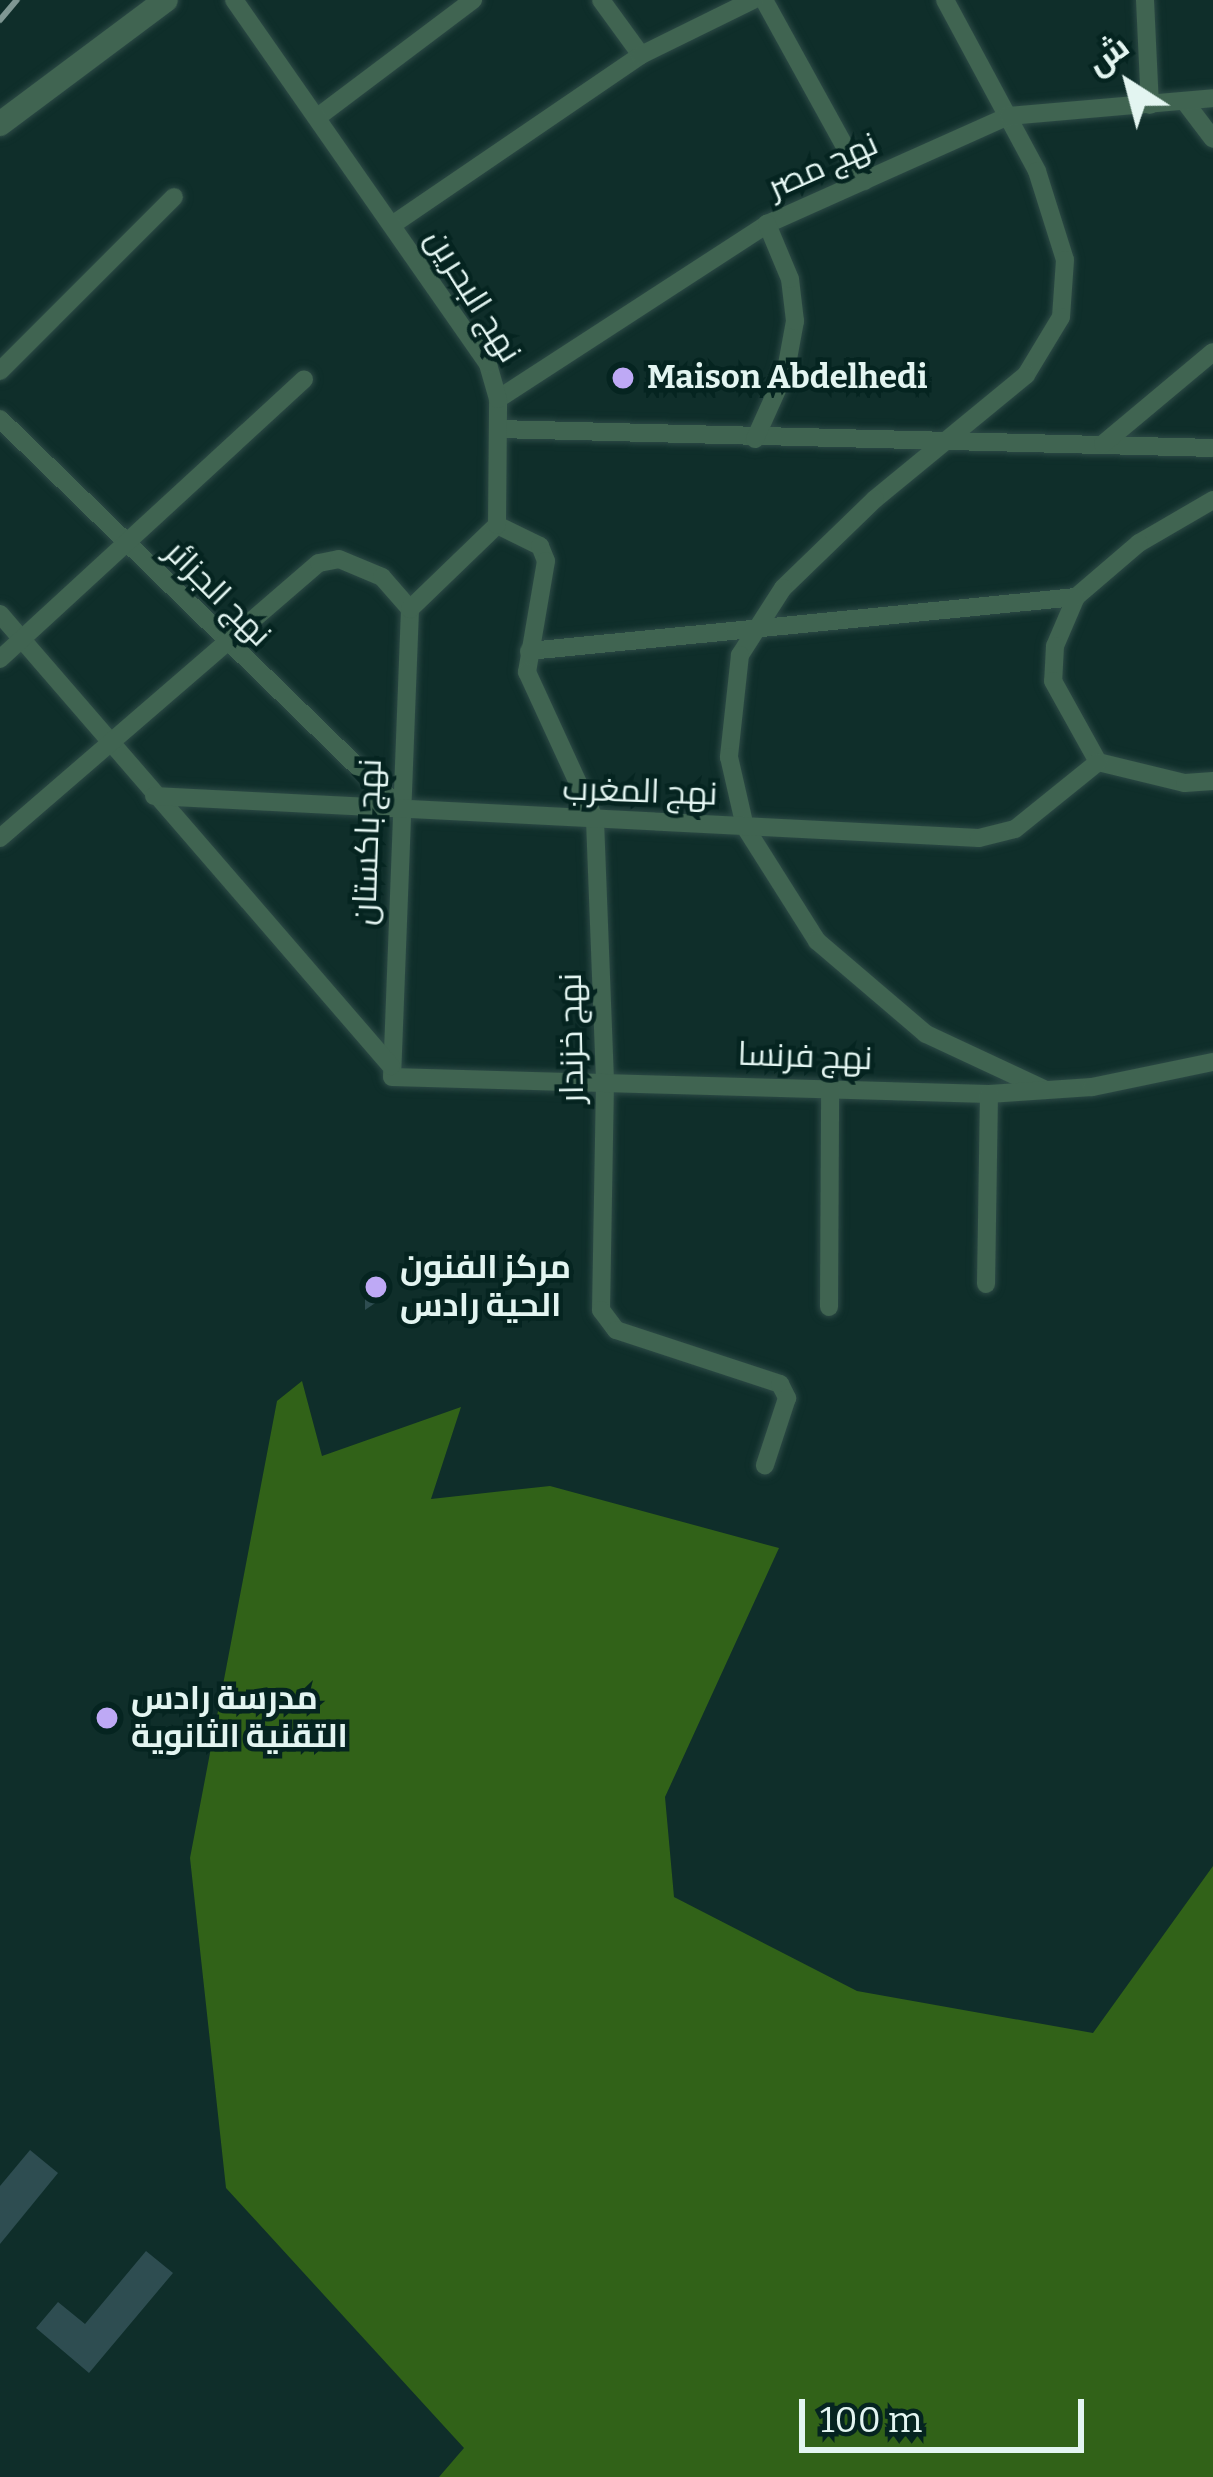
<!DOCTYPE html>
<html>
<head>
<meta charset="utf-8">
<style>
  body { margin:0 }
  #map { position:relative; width:1213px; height:2477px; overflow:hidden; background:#0f2e2a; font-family:Bitter,Cairo,serif }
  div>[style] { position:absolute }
  .forest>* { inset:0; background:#316218 }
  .building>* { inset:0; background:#2e4d51 }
  .roads { filter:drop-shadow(0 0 3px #2d4a46) drop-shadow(0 0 3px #2d4a46) }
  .minor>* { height:18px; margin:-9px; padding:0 9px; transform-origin:9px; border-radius:9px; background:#406451 }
  .tertiary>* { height:24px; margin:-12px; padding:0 12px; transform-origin:12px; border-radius:12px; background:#406451 }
  .rail>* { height:6px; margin:-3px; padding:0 3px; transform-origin:3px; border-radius:3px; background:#7f9793 }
  .dots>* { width:33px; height:33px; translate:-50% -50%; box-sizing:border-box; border:6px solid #052420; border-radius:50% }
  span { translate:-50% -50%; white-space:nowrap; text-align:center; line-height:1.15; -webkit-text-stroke:9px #052420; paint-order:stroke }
  .street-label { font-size:33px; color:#e3f5f1 }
  .poi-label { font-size:33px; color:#e3f5f1; font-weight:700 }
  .left { translate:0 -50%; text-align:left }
  .north { position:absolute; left:1069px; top:24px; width:120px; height:120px; -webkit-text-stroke:9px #052420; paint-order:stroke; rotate:324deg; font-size:33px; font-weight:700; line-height:48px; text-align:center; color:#e3f5f1 }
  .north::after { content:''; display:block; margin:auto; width:42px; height:54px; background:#e3f5f1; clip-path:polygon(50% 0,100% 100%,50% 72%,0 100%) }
  .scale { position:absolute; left:799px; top:2399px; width:285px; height:54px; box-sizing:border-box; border:6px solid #e3f5f1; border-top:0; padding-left:15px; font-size:36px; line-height:42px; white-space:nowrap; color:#e3f5f1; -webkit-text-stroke:9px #052420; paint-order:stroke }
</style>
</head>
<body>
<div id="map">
  <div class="forest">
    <div style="clip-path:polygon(302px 1381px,322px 1456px,461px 1407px,431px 1499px,550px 1486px,779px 1548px,665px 1797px,674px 1897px,857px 1991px,1093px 2033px,1213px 1866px,1213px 2477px,439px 2477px,464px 2448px,226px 2188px,190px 1858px,277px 1401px)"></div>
  </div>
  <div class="building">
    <div style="clip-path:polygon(365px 1278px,388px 1278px,387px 1295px,365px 1310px)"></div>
    <div style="clip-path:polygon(30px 2150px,58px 2173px,0 2244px,0 2186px)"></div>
    <div style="clip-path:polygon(146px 2251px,173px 2273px,89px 2373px,36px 2328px,58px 2302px,85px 2324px)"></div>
  </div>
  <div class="roads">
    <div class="minor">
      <div style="left:601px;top:0;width:68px;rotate:54deg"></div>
      <div style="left:764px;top:0;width:207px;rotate:61.1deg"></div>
      <div style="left:945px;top:0;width:194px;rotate:61.7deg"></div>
      <div style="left:1037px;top:171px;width:93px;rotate:72.5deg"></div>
      <div style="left:1065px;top:260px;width:57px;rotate:94deg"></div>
      <div style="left:1061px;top:317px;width:68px;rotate:121.1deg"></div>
      <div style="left:1026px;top:375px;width:195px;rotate:140.6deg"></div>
      <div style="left:875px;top:499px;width:128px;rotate:135.9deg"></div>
      <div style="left:783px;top:588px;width:80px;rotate:122.7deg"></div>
      <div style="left:740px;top:655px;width:103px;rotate:96.2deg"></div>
      <div style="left:729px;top:757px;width:72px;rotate:77.1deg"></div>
      <div style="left:745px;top:827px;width:135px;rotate:57.7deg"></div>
      <div style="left:817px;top:941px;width:143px;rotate:40.5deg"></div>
      <div style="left:926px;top:1034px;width:132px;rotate:25deg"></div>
      <div style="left:1145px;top:0;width:105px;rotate:87.3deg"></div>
      <div style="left:1185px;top:102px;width:46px;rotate:52.9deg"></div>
      <div style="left:319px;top:116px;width:193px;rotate:-37deg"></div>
      <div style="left:392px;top:225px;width:301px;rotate:-34.3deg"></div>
      <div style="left:641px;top:55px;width:125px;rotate:-26.2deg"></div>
      <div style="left:0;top:371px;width:246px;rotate:-45deg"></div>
      <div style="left:498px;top:399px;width:321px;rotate:-33deg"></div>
      <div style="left:767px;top:224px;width:265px;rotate:-24.1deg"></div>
      <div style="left:1009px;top:116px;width:205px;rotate:-5deg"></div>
      <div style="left:0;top:419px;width:555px;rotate:44.2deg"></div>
      <div style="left:498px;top:429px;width:715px;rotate:1.52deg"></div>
      <div style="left:755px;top:439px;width:76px;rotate:-65.8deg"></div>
      <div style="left:786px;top:370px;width:50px;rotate:-79.6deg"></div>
      <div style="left:795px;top:321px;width:42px;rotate:-96.8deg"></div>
      <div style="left:790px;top:279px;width:60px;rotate:-112.7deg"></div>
      <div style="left:1103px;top:444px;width:143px;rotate:-39.9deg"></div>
      <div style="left:1213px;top:500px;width:86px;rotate:149.8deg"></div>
      <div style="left:1139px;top:543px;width:83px;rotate:139.4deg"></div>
      <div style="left:1076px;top:597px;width:53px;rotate:113.2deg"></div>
      <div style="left:1055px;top:646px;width:35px;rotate:93deg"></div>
      <div style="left:1053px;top:681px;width:93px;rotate:60.9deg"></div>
      <div style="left:1098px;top:762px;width:89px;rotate:13.6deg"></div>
      <div style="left:1185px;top:783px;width:28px;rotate:-4deg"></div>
      <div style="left:497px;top:525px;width:48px;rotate:26deg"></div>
      <div style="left:540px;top:546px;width:16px;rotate:68deg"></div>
      <div style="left:546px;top:561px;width:113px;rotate:99.7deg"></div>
      <div style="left:527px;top:672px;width:163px;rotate:65.3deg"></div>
      <div style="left:595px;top:820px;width:262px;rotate:87.8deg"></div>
      <div style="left:605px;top:1082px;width:228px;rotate:91deg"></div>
      <div style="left:601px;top:1310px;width:25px;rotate:53deg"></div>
      <div style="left:616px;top:1330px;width:173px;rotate:18.2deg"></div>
      <div style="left:780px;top:1384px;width:16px;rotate:63deg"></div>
      <div style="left:787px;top:1398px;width:71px;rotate:108.2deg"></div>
      <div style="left:410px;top:609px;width:468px;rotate:92.2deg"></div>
      <div style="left:392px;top:1077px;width:597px;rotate:1.63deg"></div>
      <div style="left:989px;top:1094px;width:103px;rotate:-3.9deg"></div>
      <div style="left:1092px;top:1087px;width:124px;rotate:-11.7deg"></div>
      <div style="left:0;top:614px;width:598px;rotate:49.14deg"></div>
      <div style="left:529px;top:651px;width:550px;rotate:-5.64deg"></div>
      <div style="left:0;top:659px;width:413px;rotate:-42.6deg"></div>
      <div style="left:154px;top:796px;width:826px;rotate:2.91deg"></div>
      <div style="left:979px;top:838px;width:37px;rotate:-14deg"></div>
      <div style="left:1015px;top:829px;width:107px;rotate:-38.9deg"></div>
      <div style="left:0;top:838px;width:421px;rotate:-40.8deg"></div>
      <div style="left:319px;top:563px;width:20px;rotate:-11deg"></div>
      <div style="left:339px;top:559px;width:47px;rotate:22.7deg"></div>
      <div style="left:382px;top:577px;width:43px;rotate:48.8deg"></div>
      <div style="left:410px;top:609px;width:121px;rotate:-44deg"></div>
      <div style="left:497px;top:525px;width:126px;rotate:-89.5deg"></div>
      <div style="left:498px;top:399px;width:36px;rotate:-106deg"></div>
      <div style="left:488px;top:364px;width:444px;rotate:-124.9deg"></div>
      <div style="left:986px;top:1284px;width:190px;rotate:-89.1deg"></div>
      <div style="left:829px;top:1307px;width:220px;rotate:-89.7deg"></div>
    </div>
    <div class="tertiary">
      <div style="left:0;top:124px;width:207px;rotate:-36.8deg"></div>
    </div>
  </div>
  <div class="rail">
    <div style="left:0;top:20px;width:26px;rotate:-50deg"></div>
  </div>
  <div class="dots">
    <div style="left:623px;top:378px;background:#bea9f5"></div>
    <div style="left:376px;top:1287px;background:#bea9f5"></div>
    <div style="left:107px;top:1718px;background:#bea9f5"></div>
  </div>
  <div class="street-label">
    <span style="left:823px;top:166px;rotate:-24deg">نهج مصر</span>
    <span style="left:473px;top:296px;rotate:58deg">نهج البحرين</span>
    <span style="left:218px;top:594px;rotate:45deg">نهج الجزائر</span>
    <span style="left:640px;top:792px;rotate:2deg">نهج المغرب</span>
    <span style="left:368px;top:842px;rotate:-88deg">نهج باكستان</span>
    <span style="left:572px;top:1038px;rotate:-91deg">نهج خزندار</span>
    <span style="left:805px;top:1057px;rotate:2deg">نهج فرنسا</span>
  </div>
  <div class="poi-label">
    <span class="left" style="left:647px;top:378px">Maison Abdelhedi</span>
    <span class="left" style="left:400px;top:1287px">مركز الفنون<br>الحية رادس</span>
    <span class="left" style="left:131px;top:1718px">مدرسة رادس<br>التقنية الثانوية</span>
  </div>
  <div class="north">ش</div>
  <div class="scale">100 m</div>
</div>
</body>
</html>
